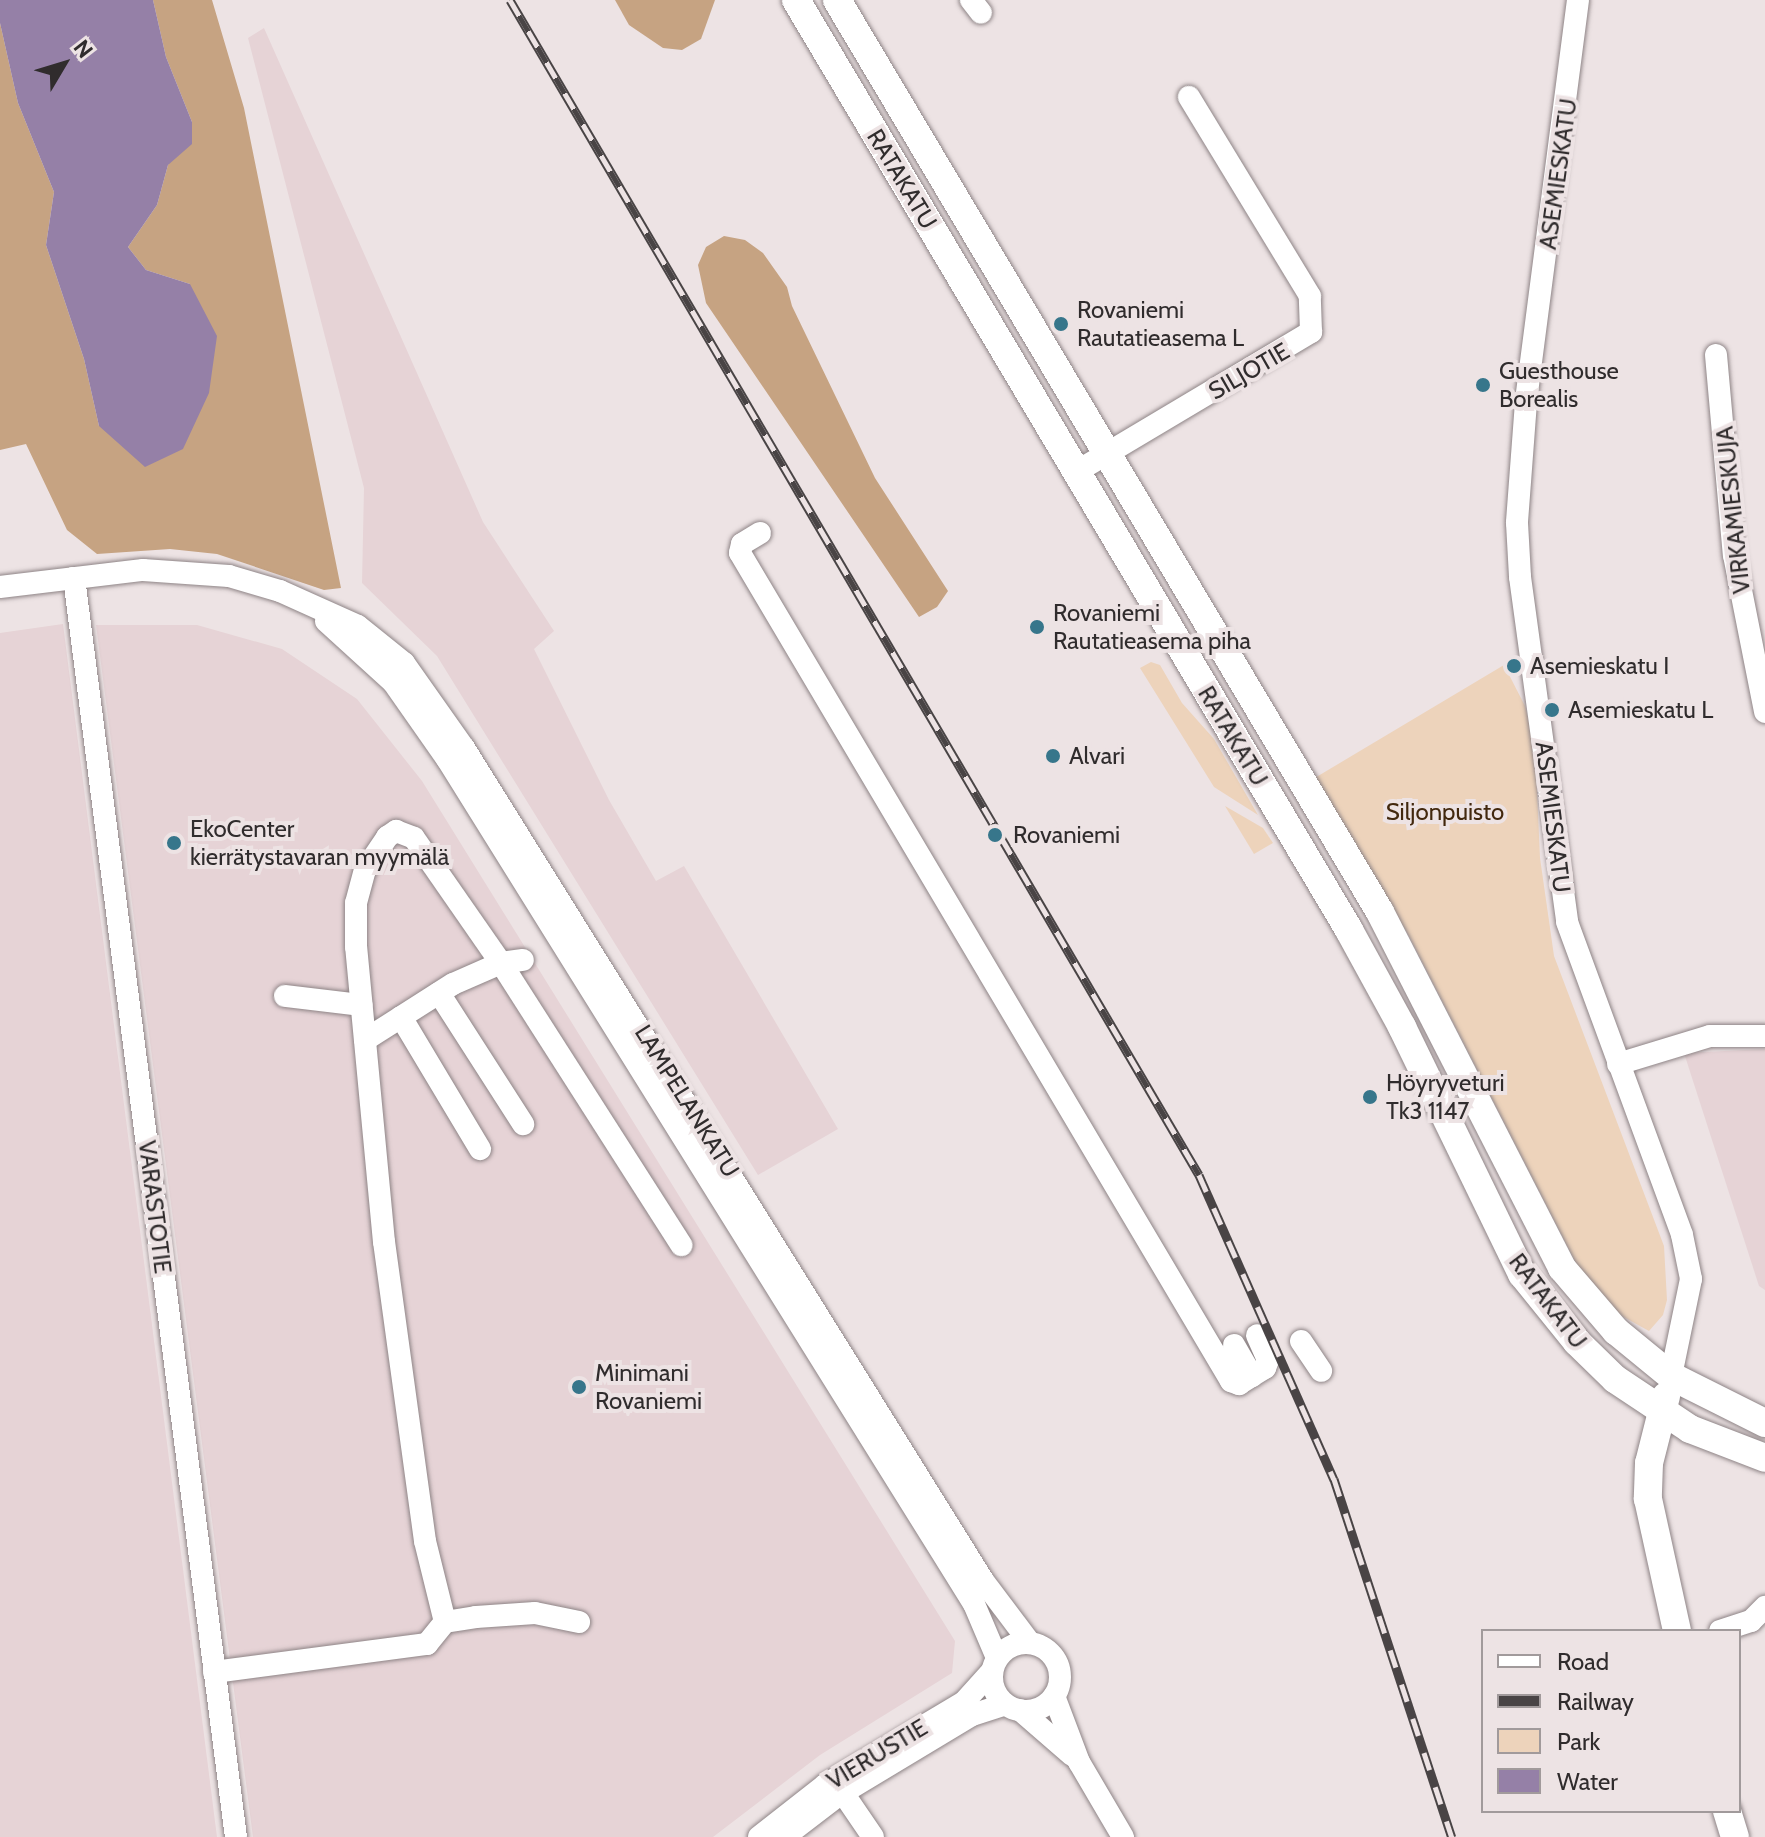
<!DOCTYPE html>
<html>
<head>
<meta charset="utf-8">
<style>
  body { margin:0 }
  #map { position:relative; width:1765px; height:1837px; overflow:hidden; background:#ede3e4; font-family:Cabin,sans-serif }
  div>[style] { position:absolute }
  .built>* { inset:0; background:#e6d3d6 }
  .green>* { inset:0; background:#edd3bb }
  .forest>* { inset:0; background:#c6a382 }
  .water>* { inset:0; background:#9580a7 }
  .roads { filter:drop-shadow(0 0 2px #8e8486) drop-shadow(0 0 2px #8e8486) }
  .minor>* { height:22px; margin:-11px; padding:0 11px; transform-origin:11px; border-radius:11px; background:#fff }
  .minor>.ring { margin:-11px; padding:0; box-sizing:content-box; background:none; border:22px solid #fff; border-radius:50% }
  .major>* { height:28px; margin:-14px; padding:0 14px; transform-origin:14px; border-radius:14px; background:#fff }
  .rail>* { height:9px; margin-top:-4.5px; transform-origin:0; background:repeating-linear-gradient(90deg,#ede3e4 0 18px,#494445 0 36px); box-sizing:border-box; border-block:2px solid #494445 }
  .dots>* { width:22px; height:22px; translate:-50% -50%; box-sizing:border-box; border:4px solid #ede3e4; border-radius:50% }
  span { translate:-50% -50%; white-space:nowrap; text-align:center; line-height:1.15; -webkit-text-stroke:8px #ede3e4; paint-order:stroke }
  .street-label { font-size:24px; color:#302c2d }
  .poi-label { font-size:24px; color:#302c2d }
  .left { translate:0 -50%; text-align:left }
  .park-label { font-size:24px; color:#42280e }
  .legend { position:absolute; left:1481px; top:1629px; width:260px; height:184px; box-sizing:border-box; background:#ede3e4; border:2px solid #a19a9b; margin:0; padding:10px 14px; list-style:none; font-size:24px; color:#302c2d }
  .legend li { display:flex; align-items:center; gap:16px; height:40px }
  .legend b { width:40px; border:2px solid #a19a9b }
  .north { position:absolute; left:24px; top:24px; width:80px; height:80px; -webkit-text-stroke:6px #ede3e4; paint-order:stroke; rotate:52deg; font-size:22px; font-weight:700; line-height:32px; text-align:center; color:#302c2d }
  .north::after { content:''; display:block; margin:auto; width:28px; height:36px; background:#302c2d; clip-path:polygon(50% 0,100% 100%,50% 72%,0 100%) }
</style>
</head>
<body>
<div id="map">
  <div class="built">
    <div style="clip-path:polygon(264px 28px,483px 522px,554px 631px,534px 649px,609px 800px,656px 881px,684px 866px,838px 1129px,758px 1175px,437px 656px,362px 583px,364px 488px,248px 38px)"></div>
    <div style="clip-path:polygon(63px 624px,217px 1837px,0 1837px,0 633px)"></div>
    <div style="clip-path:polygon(96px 625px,197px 625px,282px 649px,357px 699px,422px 781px,955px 1641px,952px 1673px,820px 1755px,713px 1837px,253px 1837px)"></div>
    <div style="clip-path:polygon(1765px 1049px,1765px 1290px,1759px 1286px,1684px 1053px)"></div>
  </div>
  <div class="green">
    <div style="clip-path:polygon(1151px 662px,1160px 665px,1182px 703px,1214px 739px,1258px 815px,1214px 787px,1140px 668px)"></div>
    <div style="clip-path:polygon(1504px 665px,1525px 706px,1535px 747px,1540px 858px,1554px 956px,1664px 1246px,1667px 1300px,1663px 1315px,1649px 1331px,1620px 1315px,1580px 1271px,1408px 934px,1313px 779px)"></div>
    <div style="clip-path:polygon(1225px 806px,1263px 828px,1273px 843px,1254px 854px)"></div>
  </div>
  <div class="forest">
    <div style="clip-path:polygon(153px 0,212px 0,244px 108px,341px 588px,324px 590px,217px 554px,170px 549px,97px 554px,67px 530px,26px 444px,0 450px,0 23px,18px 103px,54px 192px,46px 245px,84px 359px,99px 426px,190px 284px,146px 270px,128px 247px,157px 205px,168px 165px,192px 122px,166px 57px)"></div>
    <div style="clip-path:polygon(615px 0,715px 0,701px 39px,682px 50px,663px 48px,629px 25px)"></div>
    <div style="clip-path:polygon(724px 236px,745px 240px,763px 253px,787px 287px,792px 306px,875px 478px,948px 591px,937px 607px,919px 617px,706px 303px,698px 265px,706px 247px)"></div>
  </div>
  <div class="water">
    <div style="clip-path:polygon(0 0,153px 0,166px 57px,192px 122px,192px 144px,168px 165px,157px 205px,128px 247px,146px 270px,190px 284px,217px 336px,209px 393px,183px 449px,145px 467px,99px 426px,84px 359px,46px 245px,54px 192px,18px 103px,0 23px)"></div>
  </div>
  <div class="roads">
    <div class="minor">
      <div style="left:971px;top:0;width:16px;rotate:52deg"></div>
      <div style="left:1578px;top:0;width:405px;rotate:97.4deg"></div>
      <div style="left:1526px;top:402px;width:121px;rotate:94.3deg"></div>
      <div style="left:1517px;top:523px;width:54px;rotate:86.8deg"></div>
      <div style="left:1520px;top:577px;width:348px;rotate:82.2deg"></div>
      <div style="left:1567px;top:922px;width:333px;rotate:69.8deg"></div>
      <div style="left:1682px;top:1235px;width:45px;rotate:78.4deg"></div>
      <div style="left:1691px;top:1279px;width:99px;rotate:101.7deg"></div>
      <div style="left:1716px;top:355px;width:201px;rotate:84.9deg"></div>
      <div style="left:1734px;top:555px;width:160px;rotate:78.8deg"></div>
      <div style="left:1076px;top:472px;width:274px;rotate:-30.8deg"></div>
      <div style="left:1311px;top:332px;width:36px;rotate:-92deg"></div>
      <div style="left:1310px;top:296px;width:233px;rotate:-121.3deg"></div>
      <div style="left:760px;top:533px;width:21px;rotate:149deg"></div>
      <div style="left:742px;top:544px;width:9px;rotate:103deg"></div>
      <div style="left:740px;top:553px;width:963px;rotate:59.33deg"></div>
      <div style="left:1231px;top:1381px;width:9px;rotate:21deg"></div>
      <div style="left:1239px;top:1384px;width:31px;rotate:-32deg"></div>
      <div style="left:1265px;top:1368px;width:9px;rotate:-69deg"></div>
      <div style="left:1268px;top:1360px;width:27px;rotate:-114deg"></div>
      <div style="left:74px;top:578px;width:1269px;rotate:82.67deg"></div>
      <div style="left:0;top:587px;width:144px;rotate:-6.8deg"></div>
      <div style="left:143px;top:570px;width:86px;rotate:4deg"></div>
      <div style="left:229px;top:576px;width:53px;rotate:16.4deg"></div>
      <div style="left:280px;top:591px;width:85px;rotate:24.2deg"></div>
      <div style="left:358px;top:626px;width:59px;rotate:38.8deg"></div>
      <div style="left:404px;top:663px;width:104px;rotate:54.8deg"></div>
      <div style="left:464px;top:748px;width:983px;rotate:58.06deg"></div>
      <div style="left:984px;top:1582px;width:76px;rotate:53deg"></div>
      <div style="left:326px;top:621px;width:91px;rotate:42.3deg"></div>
      <div style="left:393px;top:682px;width:94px;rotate:55deg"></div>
      <div style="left:447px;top:759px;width:996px;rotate:58.05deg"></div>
      <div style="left:974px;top:1604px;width:59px;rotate:66.9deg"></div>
      <div style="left:439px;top:993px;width:156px;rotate:57.3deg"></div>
      <div style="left:285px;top:996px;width:77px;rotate:6.8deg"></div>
      <div style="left:401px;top:1017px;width:154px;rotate:59.1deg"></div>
      <div style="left:365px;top:1040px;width:104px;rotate:-32.5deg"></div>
      <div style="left:453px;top:984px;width:52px;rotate:-23.6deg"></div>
      <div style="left:501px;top:963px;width:22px;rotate:-8deg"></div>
      <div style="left:1618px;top:1064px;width:96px;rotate:-16.9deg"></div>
      <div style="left:1710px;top:1036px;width:55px"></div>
      <div style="left:1301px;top:1341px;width:36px;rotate:56deg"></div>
      <div style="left:1234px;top:1345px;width:36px;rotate:60deg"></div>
      <div style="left:445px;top:1622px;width:83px;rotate:-103.9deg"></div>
      <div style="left:425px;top:1541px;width:302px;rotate:-97.8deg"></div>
      <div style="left:384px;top:1242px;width:296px;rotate:-95.4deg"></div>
      <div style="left:356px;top:947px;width:44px;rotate:-90deg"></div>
      <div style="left:356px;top:903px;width:34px;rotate:-75deg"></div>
      <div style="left:365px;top:870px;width:40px;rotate:-56deg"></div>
      <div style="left:387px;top:837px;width:11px;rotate:-34deg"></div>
      <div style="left:396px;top:831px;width:19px;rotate:21deg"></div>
      <div style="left:414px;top:838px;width:152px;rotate:55.2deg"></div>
      <div style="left:501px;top:963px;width:335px;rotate:57.4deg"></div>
      <div style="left:1720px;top:1631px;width:33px;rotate:-18deg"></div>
      <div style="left:1751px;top:1621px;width:20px;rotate:-45deg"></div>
      <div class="ring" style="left:992px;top:1643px;width:46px;height:46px"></div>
      <div style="left:214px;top:1672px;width:215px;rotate:-7.5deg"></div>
      <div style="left:427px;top:1644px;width:28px;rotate:-51deg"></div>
      <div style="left:445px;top:1622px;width:31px;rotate:-9deg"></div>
      <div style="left:476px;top:1617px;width:59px;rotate:-3.9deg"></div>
      <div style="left:535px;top:1613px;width:45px;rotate:11.6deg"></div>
      <div style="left:1054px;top:1696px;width:71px;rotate:69.3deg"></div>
      <div style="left:1079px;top:1762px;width:87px;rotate:59.6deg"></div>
      <div style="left:1020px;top:1710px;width:69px;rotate:40.9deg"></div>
      <div style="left:843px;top:1793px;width:53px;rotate:55.7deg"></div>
      <div style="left:759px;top:1837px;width:84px;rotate:-38.2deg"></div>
      <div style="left:825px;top:1785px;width:162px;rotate:-30.8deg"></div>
      <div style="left:964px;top:1702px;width:42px;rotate:-47.9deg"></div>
      <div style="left:784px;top:1837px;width:69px;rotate:-37.4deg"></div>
      <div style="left:839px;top:1795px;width:155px;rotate:-31deg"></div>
      <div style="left:972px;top:1715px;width:35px;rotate:-18deg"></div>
    </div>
    <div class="major">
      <div style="left:796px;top:0;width:1082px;rotate:59.26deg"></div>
      <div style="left:1349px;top:930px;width:111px;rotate:61.3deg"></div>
      <div style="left:1402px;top:1027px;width:275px;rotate:64.1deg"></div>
      <div style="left:1522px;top:1274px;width:87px;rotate:51deg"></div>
      <div style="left:1577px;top:1342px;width:53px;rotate:44.2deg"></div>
      <div style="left:1615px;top:1379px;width:90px;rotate:33.7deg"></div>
      <div style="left:1690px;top:1429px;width:80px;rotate:21.1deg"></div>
      <div style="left:837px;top:0;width:1061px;rotate:59.23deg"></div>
      <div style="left:1380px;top:912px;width:400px;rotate:62.9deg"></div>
      <div style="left:1562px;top:1268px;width:83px;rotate:49.4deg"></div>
      <div style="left:1616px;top:1331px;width:71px;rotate:39.3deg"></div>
      <div style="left:1671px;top:1376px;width:105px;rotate:26.6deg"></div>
      <div style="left:1666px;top:1396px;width:69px;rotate:104.2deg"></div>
      <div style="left:1649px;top:1463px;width:36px;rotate:92deg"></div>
      <div style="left:1648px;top:1499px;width:135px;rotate:77.6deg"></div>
      <div style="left:1727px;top:1811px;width:27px;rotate:73deg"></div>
    </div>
  </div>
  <div class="rail">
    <div style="left:510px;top:0;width:1362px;rotate:59.61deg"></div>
    <div style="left:1199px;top:1175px;width:333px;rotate:66.1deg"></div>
    <div style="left:1334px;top:1479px;width:377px;rotate:71.8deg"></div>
  </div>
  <div class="dots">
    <div style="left:1061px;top:324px;background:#37768b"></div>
    <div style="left:1483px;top:385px;background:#37768b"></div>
    <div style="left:1037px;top:627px;background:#37768b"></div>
    <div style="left:1514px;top:666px;background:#37768b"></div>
    <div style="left:1552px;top:710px;background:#37768b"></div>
    <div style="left:1053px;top:756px;background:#37768b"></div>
    <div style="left:995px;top:835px;background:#37768b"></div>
    <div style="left:174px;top:843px;background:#37768b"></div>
    <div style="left:1370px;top:1097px;background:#37768b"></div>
    <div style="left:579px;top:1387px;background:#37768b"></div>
  </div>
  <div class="street-label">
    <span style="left:1558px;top:174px;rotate:-82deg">ASEMIESKATU</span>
    <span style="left:902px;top:179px;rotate:59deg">RATAKATU</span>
    <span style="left:1249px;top:371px;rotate:-30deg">SILJOTIE</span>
    <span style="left:1733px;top:510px;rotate:-96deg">VIRKAMIESKUJA</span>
    <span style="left:1233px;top:736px;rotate:59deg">RATAKATU</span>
    <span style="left:1553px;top:817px;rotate:83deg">ASEMIESKATU</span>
    <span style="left:687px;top:1101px;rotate:58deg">LAMPELANKATU</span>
    <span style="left:155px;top:1207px;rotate:83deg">VARASTOTIE</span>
    <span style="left:1548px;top:1301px;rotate:53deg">RATAKATU</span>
    <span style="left:877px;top:1754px;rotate:-31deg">VIERUSTIE</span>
  </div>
  <div class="poi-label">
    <span class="left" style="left:1077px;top:324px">Rovaniemi<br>Rautatieasema L</span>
    <span class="left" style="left:1499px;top:385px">Guesthouse<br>Borealis</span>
    <span class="left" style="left:1053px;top:627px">Rovaniemi<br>Rautatieasema piha</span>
    <span class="left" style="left:1530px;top:666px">Asemieskatu I</span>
    <span class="left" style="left:1568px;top:710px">Asemieskatu L</span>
    <span class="left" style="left:1069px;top:756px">Alvari</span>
    <span class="left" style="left:190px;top:843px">EkoCenter<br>kierrätystavaran myymälä</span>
    <span class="left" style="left:1013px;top:835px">Rovaniemi</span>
    <span class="left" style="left:1386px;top:1097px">Höyryveturi<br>Tk3 1147</span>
    <span class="left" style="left:595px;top:1387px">Minimani<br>Rovaniemi</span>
  </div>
  <div class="park-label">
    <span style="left:1445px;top:812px">Siljonpuisto</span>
  </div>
  <ul class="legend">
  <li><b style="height:10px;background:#fff"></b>Road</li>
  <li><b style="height:10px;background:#494445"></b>Railway</li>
  <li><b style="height:22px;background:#edd3bb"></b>Park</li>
  <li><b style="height:22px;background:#9580a7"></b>Water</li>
  </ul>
  <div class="north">N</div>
</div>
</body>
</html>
